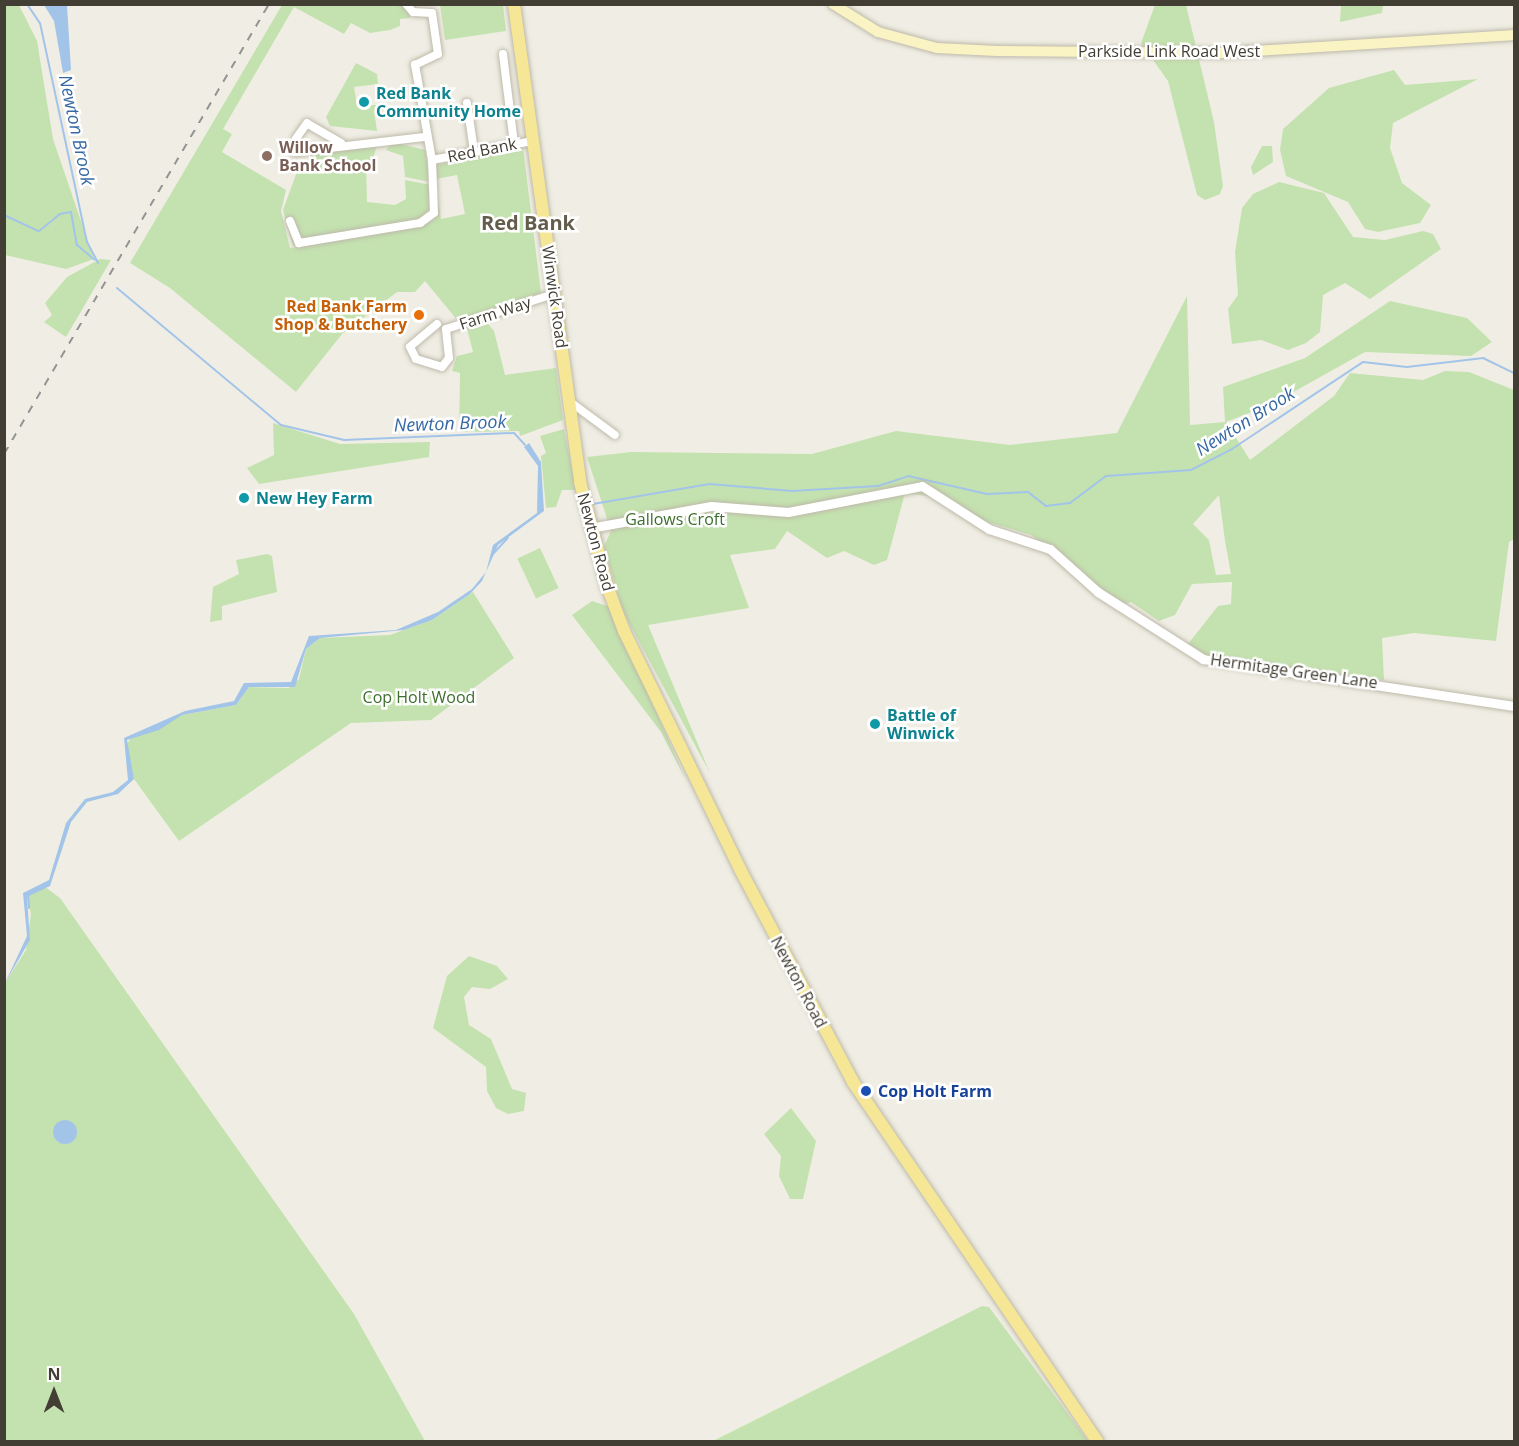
<!DOCTYPE html>
<html>
<head>
<meta charset="utf-8">
<style>
  body { margin:0 }
  #map { position:relative; width:1519px; height:1446px; overflow:hidden; background:#f0eee4; font-family:"Open Sans",sans-serif }
  div>[style] { position:absolute }
  .green>* { inset:0; background:#c4e2af; transform-origin:0 0 }
  .water>* { inset:0; background:#a3c4e9 }
  .round { border-radius:50% }
  .stream>* { height:2px; margin:-1px; padding:0 1px; transform-origin:1px; border-radius:1px; background:#a3c4e9 }
  .roads { filter:drop-shadow(0 0 2px #beb9aa) drop-shadow(0 0 2px #beb9aa) }
  .minor>* { height:8px; margin:-4px; padding:0 4px; transform-origin:4px; border-radius:4px; background:#fff }
  .tertiary>* { height:9px; margin:-4.5px; padding:0 4.5px; transform-origin:4.5px; border-radius:4.5px; background:#fff }
  .secondary>* { height:10px; margin:-5px; padding:0 5px; transform-origin:5px; border-radius:5px; background:#faf4c4 }
  .primary>* { height:12px; margin:-6px; padding:0 6px; transform-origin:6px; border-radius:6px; background:#f6e797 }
  .rail>* { height:2px; margin-top:-1px; transform-origin:0; background:repeating-linear-gradient(90deg,#939393 0 8px,transparent 0 16px) }
  .dots>* { width:16px; height:16px; translate:-50% -50%; box-sizing:border-box; border:3px solid #fff; border-radius:50% }
  span { translate:-50% -50%; white-space:nowrap; text-align:center; line-height:1.15; -webkit-text-stroke:5px #fff; paint-order:stroke }
  .street-label { font-size:16px; color:#423e34 }
  .culture-label { font-size:16px; color:#0d838f; font-weight:700 }
  .left { translate:0 -50%; text-align:left }
  .education-label { font-size:16px; color:#785e54; font-weight:700 }
  .food-label { font-size:16px; color:#c56008; font-weight:700 }
  .right { translate:-100% -50%; text-align:right }
  .park-label { font-size:16px; color:#3d6e2d }
  .transit-label { font-size:16px; color:#164399; font-weight:700 }
  .water-label { font-size:18px; color:#3768a4; font-style:italic }
  .quarter-label { font-size:20px; color:#635d4c; font-weight:700 }
  .frame { position:absolute; inset:0; border:6px solid #423e34; pointer-events:none }
  .north { position:absolute; left:24px; top:1362px; width:60px; height:60px; -webkit-text-stroke:4px #fff; paint-order:stroke; rotate:0deg; font-size:16px; font-weight:700; line-height:24px; text-align:center; color:#423e34 }
  .north::after { content:''; display:block; margin:auto; width:21px; height:27px; background:#423e34; clip-path:polygon(50% 0,100% 100%,50% 72%,0 100%) }
</style>
</head>
<body>
<div id="map">
  <div class="green">
    <div style="clip-path:polygon(5px 4px,19px 5px,37px 41px,53px 139px,94px 259px,66px 269px,5px 255px)"></div>
    <div style="clip-path:polygon(282px 5px,410px 5px,410px 18px,400px 19px,400px 26px,390px 30px,370px 33px,351px 23px,344px 34px,294px 7px,223px 129px,232px 134px,222px 152px,286px 190px,281px 211px,290px 248px,425px 225px,435px 218px,435px 184px,441px 219px,465px 214px,457px 175px,436px 179px,436px 165px,523px 148px,541px 293px,458px 321px,425px 281px,415px 292px,397px 292px,342px 334px,296px 392px,170px 288px,130px 263px)"></div>
    <div style="clip-path:polygon(440px 5px,503px 5px,506px 31px,445px 40px)"></div>
    <div style="clip-path:polygon(1155px 5px,1186px 5px,1214px 122px,1223px 186px,1220px 194px,1205px 200px,1197px 195px,1168px 81px,1141px 43px)"></div>
    <div style="clip-path:polygon(1341px 5px,1341px 4px,1383px 5px,1382px 13px,1340px 22px)"></div>
    <div style="clip-path:polygon(356px 63px,377px 74px,378px 84px,354px 87px,357px 105px,384px 105px,385px 110px,374px 111px,377px 131px,330px 126px,326px 117px)"></div>
    <div style="clip-path:polygon(1394px 70px,1405px 85px,1478px 79px,1393px 123px,1390px 148px,1402px 183px,1431px 205px,1420px 223px,1378px 232px,1365px 229px,1348px 202px,1286px 176px,1280px 150px,1283px 129px,1329px 88px)"></div>
    <div style="clip-path:polygon(393px 142px,425px 150px,430px 182px,405px 177px,403px 156px,386px 150px)"></div>
    <div style="clip-path:polygon(378px 143px,372px 161px,366px 162px,367px 202px,395px 205px,406px 199px,405px 180px,431px 185px,429px 210px,419px 220px,381px 232px,293px 246px,283px 210px,298px 169px,312px 164px,311px 155px,317px 152px)"></div>
    <div style="clip-path:polygon(1262px 146px,1272px 146px,1273px 162px,1253px 175px,1251px 167px)"></div>
    <div style="clip-path:polygon(1279px 182px,1324px 193px,1353px 237px,1385px 240px,1423px 231px,1433px 234px,1441px 249px,1370px 299px,1345px 283px,1323px 295px,1320px 332px,1306px 343px,1288px 350px,1261px 340px,1232px 344px,1228px 309px,1238px 295px,1235px 252px,1242px 208px,1253px 194px)"></div>
    <div style="clip-path:polygon(100px 259px,111px 260px,66px 337px,44px 322px,52px 315px,45px 303px,67px 277px)"></div>
    <div style="clip-path:polygon(evenodd,1187px 296px,1190px 425px,1225px 422px,1223px 387px,1305px 358px,1390px 301px,1467px 318px,1492px 342px,1471px 356px,1365px 352px,1272px 404px,1226px 422px,1250px 460px,1334px 396px,1350px 373px,1423px 380px,1445px 371px,1469px 372px,1514px 390px,1514px 539px,1509px 542px,1496px 641px,1414px 633px,1382px 638px,1384px 680px,1226px 661px,1184px 649px,1218px 606px,1231px 604px,1232px 582px,1192px 584px,1175px 615px,1159px 621px,1131px 602px,1123px 605px,1031px 535px,974px 518px,949px 499px,905px 493px,887px 560px,874px 565px,844px 551px,827px 558px,787px 531px,775px 549px,730px 555px,749px 608px,648px 625px,710px 773px,623px 612px,604px 546px,611px 531px,587px 457px,631px 452px,812px 454px,896px 431px,1010px 445px,1117px 433px,1187px 296px,1219px 495px,1225px 541px,1231px 574px,1216px 575px,1209px 540px,1193px 524px,1219px 495px)"></div>
    <div style="clip-path:polygon(484px 319px,494px 331px,505px 375px,556px 368px,563px 420px,520px 436px,519px 431px,459px 432px,460px 373px,452px 371px,457px 356px,473px 352px,466px 325px)"></div>
    <div style="clip-path:polygon(273px 423px,340px 444px,430px 442px,429px 457px,259px 484px,247px 468px,274px 455px)"></div>
    <div style="clip-path:polygon(564px 429px,576px 490px,562px 490px,556px 507px,546px 508px,541px 456px,546px 453px,540px 436px)"></div>
    <div style="left:540px;top:548px;width:44px;height:25px;rotate:65deg"></div>
    <div style="clip-path:polygon(267px 554px,272px 556px,277px 592px,222px 606px,222px 620px,210px 622px,213px 587px,239px 574px,236px 560px)"></div>
    <div style="clip-path:polygon(473px 592px,514px 658px,431px 720px,351px 723px,179px 841px,134px 779px,126px 745px,132px 737px,182px 715px,236px 705px,249px 687px,289px 688px,299px 679px,306px 649px,320px 638px,390px 635px,432px 620px)"></div>
    <div style="clip-path:polygon(592px 601px,610px 607px,687px 782px,661px 732px,572px 615px)"></div>
    <div style="clip-path:polygon(45px 887px,60px 898px,354px 1314px,425px 1441px,5px 1442px,5px 983px,26px 950px,31px 914px,27px 897px)"></div>
    <div style="clip-path:polygon(469px 956px,497px 966px,508px 979px,490px 989px,472px 987px,464px 997px,469px 1025px,491px 1039px,512px 1089px,526px 1093px,524px 1111px,508px 1114px,496px 1108px,487px 1091px,486px 1067px,433px 1028px,447px 976px)"></div>
    <div style="clip-path:polygon(791px 1108px,816px 1141px,803px 1199px,790px 1199px,779px 1176px,781px 1156px,764px 1134px)"></div>
    <div style="clip-path:polygon(982px 1306px,989px 1307px,1088px 1441px,713px 1441px)"></div>
  </div>
  <div class="water">
    <div style="clip-path:polygon(44px 5px,67px 5px,71px 70px,63px 73px,54px 21px)"></div>
    <div style="clip-path:polygon(529px 443px,541px 462px,544px 511px,498px 545px,482px 581px,470px 594px,432px 620px,404px 630px,320px 638px,306px 649px,295px 687px,249px 687px,236px 705px,182px 715px,159px 730px,127px 740px,134px 779px,118px 794px,87px 802px,71px 822px,50px 886px,27px 897px,30px 940px,5px 983px,27px 936px,23px 893px,49px 880px,66px 823px,85px 799px,113px 792px,128px 780px,124px 738px,185px 711px,234px 701px,244px 683px,291px 682px,309px 636px,396px 630px,438px 612px,472px 589px,486px 572px,493px 545px,537px 513px,538px 466px,524px 447px)"></div>
    <div class="round" style="left:53px;top:1120px;width:24px;height:24px"></div>
  </div>
  <div class="stream">
    <div style="left:27px;top:4px;width:23px;rotate:56deg"></div>
    <div style="left:40px;top:23px;width:224px;rotate:77.9deg"></div>
    <div style="left:87px;top:242px;width:24px;rotate:62deg"></div>
    <div style="left:4px;top:215px;width:38px;rotate:25deg"></div>
    <div style="left:39px;top:231px;width:27px;rotate:-39deg"></div>
    <div style="left:60px;top:214px;width:11px;rotate:-10deg"></div>
    <div style="left:71px;top:212px;width:34px;rotate:80deg"></div>
    <div style="left:77px;top:245px;width:23px;rotate:40deg"></div>
    <div style="left:117px;top:288px;width:214px;rotate:39.9deg"></div>
    <div style="left:281px;top:425px;width:65px;rotate:13.4deg"></div>
    <div style="left:344px;top:440px;width:170px;rotate:-2.4deg"></div>
    <div style="left:514px;top:433px;width:16px;rotate:47deg"></div>
    <div style="left:593px;top:504px;width:118px;rotate:-9.8deg"></div>
    <div style="left:709px;top:484px;width:83px;rotate:4.8deg"></div>
    <div style="left:792px;top:491px;width:86px;rotate:-3.3deg"></div>
    <div style="left:878px;top:486px;width:32px;rotate:-18deg"></div>
    <div style="left:908px;top:476px;width:81px;rotate:12.8deg"></div>
    <div style="left:987px;top:494px;width:41px;rotate:-2.8deg"></div>
    <div style="left:1028px;top:492px;width:23px;rotate:38deg"></div>
    <div style="left:1046px;top:506px;width:24px;rotate:-7deg"></div>
    <div style="left:1070px;top:503px;width:45px;rotate:-36.9deg"></div>
    <div style="left:1106px;top:476px;width:85px;rotate:-4deg"></div>
    <div style="left:1191px;top:470px;width:46px;rotate:-27.1deg"></div>
    <div style="left:1232px;top:449px;width:157px;rotate:-33.6deg"></div>
    <div style="left:1363px;top:362px;width:44px;rotate:6.5deg"></div>
    <div style="left:1407px;top:367px;width:77px;rotate:-6.8deg"></div>
    <div style="left:1483px;top:358px;width:34px;rotate:26deg"></div>
    <div style="left:492px;top:555px;width:23px;rotate:-47deg"></div>
    <div style="left:28px;top:893px;width:15px;rotate:86deg"></div>
  </div>
  <div class="roads">
    <div class="minor">
      <div style="left:503px;top:54px;width:91px;rotate:83deg"></div>
      <div style="left:467px;top:103px;width:49px;rotate:81.7deg"></div>
      <div style="left:341px;top:143px;width:39px;rotate:-150deg"></div>
      <div style="left:307px;top:123px;width:19px;rotate:125deg"></div>
      <div style="left:296px;top:139px;width:13px;rotate:94deg"></div>
      <div style="left:295px;top:152px;width:130px;rotate:-6.6deg"></div>
      <div style="left:432px;top:160px;width:103px;rotate:-10.7deg"></div>
      <div style="left:290px;top:221px;width:24px;rotate:68deg"></div>
      <div style="left:299px;top:243px;width:123px;rotate:-9.4deg"></div>
      <div style="left:420px;top:223px;width:17px;rotate:-36deg"></div>
      <div style="left:434px;top:213px;width:53px;rotate:-92.2deg"></div>
      <div style="left:432px;top:160px;width:97px;rotate:-100.1deg"></div>
      <div style="left:415px;top:65px;width:25px;rotate:-26deg"></div>
      <div style="left:438px;top:54px;width:41px;rotate:-98.3deg"></div>
      <div style="left:432px;top:13px;width:19px;rotate:-177deg"></div>
      <div style="left:413px;top:12px;width:11px;rotate:-131deg"></div>
      <div style="left:437px;top:324px;width:35px;rotate:140deg"></div>
      <div style="left:410px;top:347px;width:13px;rotate:63deg"></div>
      <div style="left:416px;top:359px;width:27px;rotate:17deg"></div>
      <div style="left:442px;top:367px;width:11px;rotate:-52deg"></div>
      <div style="left:449px;top:358px;width:29px;rotate:-96deg"></div>
      <div style="left:446px;top:329px;width:114px;rotate:-18deg"></div>
      <div style="left:569px;top:401px;width:57px;rotate:36.5deg"></div>
    </div>
    <div class="tertiary">
      <div style="left:590px;top:528px;width:123px;rotate:-10.3deg"></div>
      <div style="left:711px;top:506px;width:77px;rotate:4.5deg"></div>
      <div style="left:788px;top:512px;width:136px;rotate:-11deg"></div>
      <div style="left:922px;top:486px;width:80px;rotate:32.7deg"></div>
      <div style="left:989px;top:529px;width:64px;rotate:18.2deg"></div>
      <div style="left:1050px;top:549px;width:64px;rotate:41.9deg"></div>
      <div style="left:1098px;top:592px;width:125px;rotate:32.5deg"></div>
      <div style="left:1203px;top:659px;width:315px;rotate:8.6deg"></div>
    </div>
    <div class="secondary">
      <div style="left:833px;top:4px;width:53px;rotate:31.9deg"></div>
      <div style="left:878px;top:32px;width:61px;rotate:15.2deg"></div>
      <div style="left:937px;top:48px;width:60px;rotate:2.9deg"></div>
      <div style="left:997px;top:51px;width:225px;rotate:0.5deg"></div>
      <div style="left:1222px;top:53px;width:293px;rotate:-3.5deg"></div>
    </div>
    <div class="primary">
      <div style="left:514px;top:4px;width:483px;rotate:82.1deg"></div>
      <div style="left:580px;top:482px;width:107px;rotate:75.4deg"></div>
      <div style="left:607px;top:586px;width:48px;rotate:69.3deg"></div>
      <div style="left:624px;top:631px;width:267px;rotate:64deg"></div>
      <div style="left:741px;top:871px;width:239px;rotate:62deg"></div>
      <div style="left:853px;top:1082px;width:435px;rotate:55.8deg"></div>
    </div>
  </div>
  <div class="rail">
    <div style="left:4px;top:454px;width:522px;rotate:-59.51deg"></div>
  </div>
  <div class="dots">
    <div style="left:364px;top:102px;background:#0f9aa8"></div>
    <div style="left:267px;top:156px;background:#8d6e63"></div>
    <div style="left:419px;top:315px;background:#e8710a"></div>
    <div style="left:244px;top:498px;background:#0f9aa8"></div>
    <div style="left:875px;top:724px;background:#0f9aa8"></div>
    <div style="left:866px;top:1091px;background:#1a4fb4"></div>
  </div>
  <div class="street-label">
    <span style="left:1169px;top:51px">Parkside Link Road West</span>
    <span style="left:482px;top:150px;rotate:-11deg">Red Bank</span>
    <span style="left:555px;top:297px;rotate:82deg">Winwick Road</span>
    <span style="left:495px;top:313px;rotate:-18deg">Farm Way</span>
    <span style="left:596px;top:542px;rotate:75deg">Newton Road</span>
    <span style="left:1294px;top:671px;rotate:8deg">Hermitage Green Lane</span>
    <span style="left:799px;top:982px;rotate:62deg">Newton Road</span>
  </div>
  <div class="culture-label">
    <span class="left" style="left:376px;top:102px">Red Bank<br>Community Home</span>
    <span class="left" style="left:256px;top:498px">New Hey Farm</span>
    <span class="left" style="left:887px;top:724px">Battle of<br>Winwick</span>
  </div>
  <div class="education-label">
    <span class="left" style="left:279px;top:156px">Willow<br>Bank School</span>
  </div>
  <div class="food-label">
    <span class="right" style="left:407px;top:315px">Red Bank Farm<br>Shop &amp; Butchery</span>
  </div>
  <div class="park-label">
    <span style="left:675px;top:519px">Gallows Croft</span>
    <span style="left:419px;top:697px">Cop Holt Wood</span>
  </div>
  <div class="transit-label">
    <span class="left" style="left:878px;top:1091px">Cop Holt Farm</span>
  </div>
  <div class="water-label">
    <span style="left:77px;top:130px;rotate:78deg">Newton Brook</span>
    <span style="left:1245px;top:421px;rotate:-32deg">Newton Brook</span>
    <span style="left:450px;top:423px;rotate:-2deg">Newton Brook</span>
  </div>
  <div class="quarter-label">
    <span style="left:528px;top:222px">Red Bank</span>
  </div>
  <div class="frame"></div>
  <div class="north">N</div>
</div>
</body>
</html>
